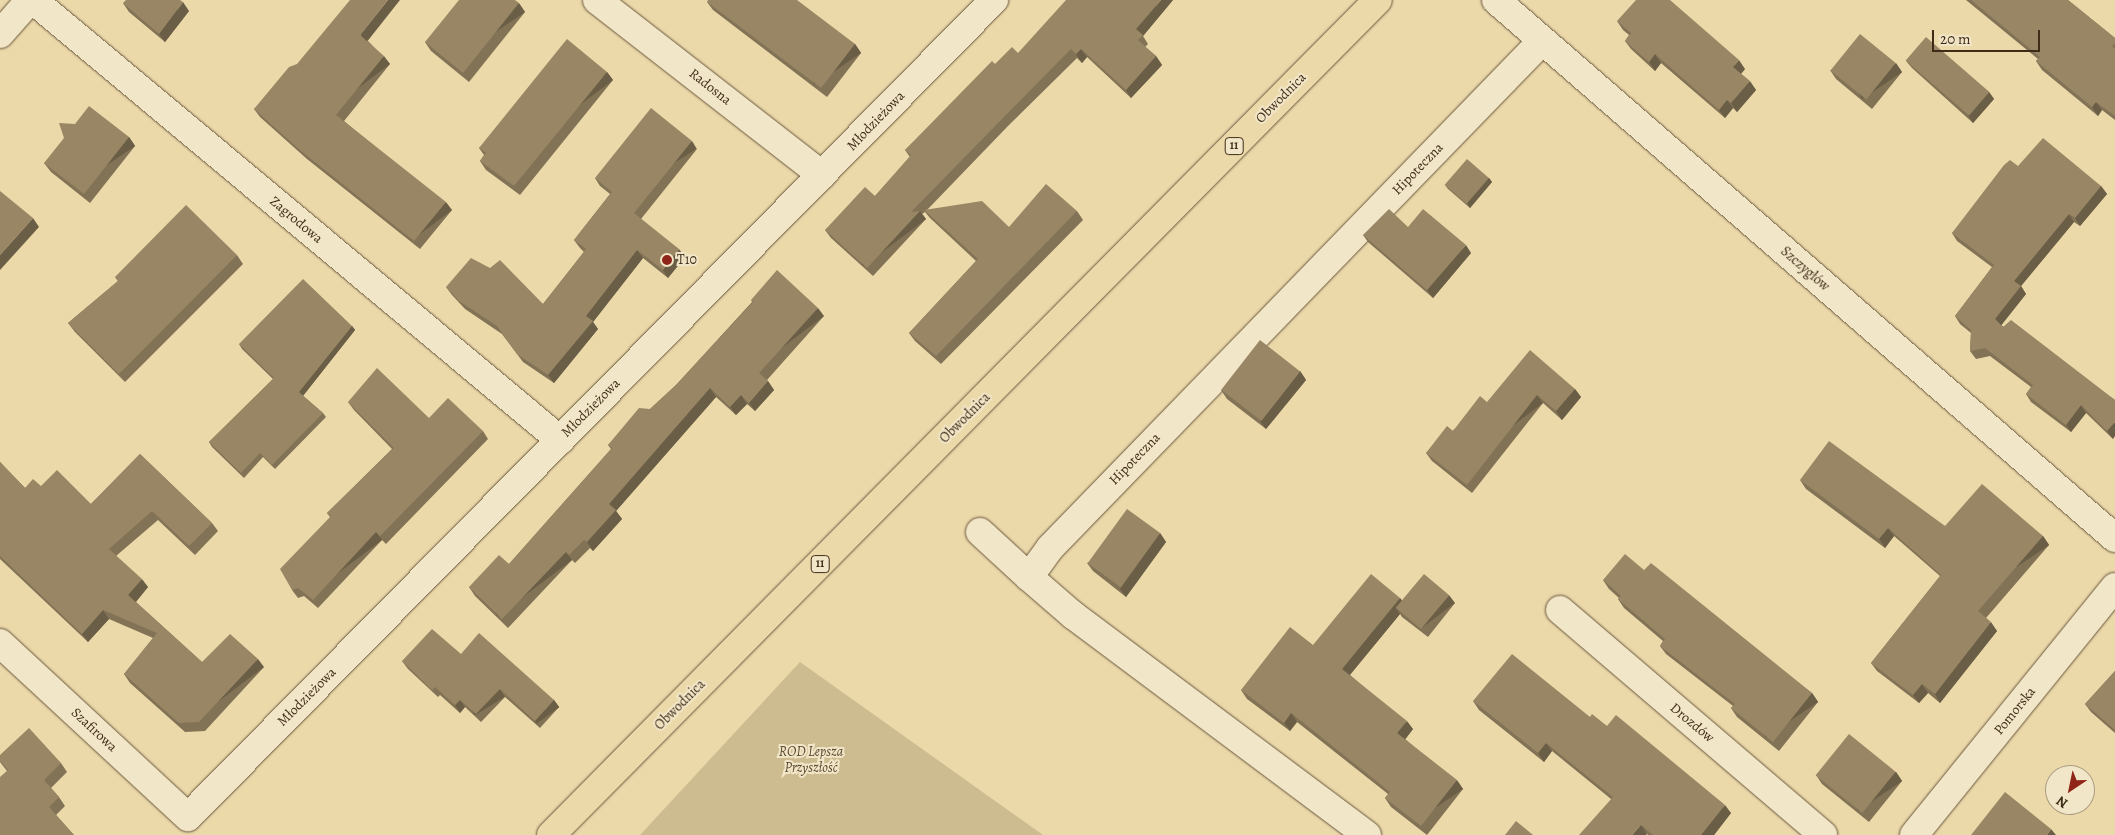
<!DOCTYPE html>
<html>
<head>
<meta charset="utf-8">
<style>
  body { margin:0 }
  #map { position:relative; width:2115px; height:835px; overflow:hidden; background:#ebd9aa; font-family:Alegreya,serif }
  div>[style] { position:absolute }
  .green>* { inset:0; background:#cebc91 }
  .roads { filter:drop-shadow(0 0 1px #6a573c) drop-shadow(0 0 1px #6a573c) }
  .minor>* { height:28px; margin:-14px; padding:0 14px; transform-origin:14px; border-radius:14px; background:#f2e6c8 }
  .trunk>* { height:28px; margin:-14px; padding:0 14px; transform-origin:14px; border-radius:14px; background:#ebd9aa }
  .wall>* { inset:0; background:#837356 }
  .shaded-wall>* { inset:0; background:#6a5e46; transform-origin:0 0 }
  .building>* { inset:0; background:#988664; transform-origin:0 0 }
  .dots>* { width:14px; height:14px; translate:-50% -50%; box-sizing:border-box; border:2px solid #f2e6c8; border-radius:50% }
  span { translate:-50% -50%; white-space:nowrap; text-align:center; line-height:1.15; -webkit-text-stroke:4px #f2e6c8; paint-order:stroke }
  .shield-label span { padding:1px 4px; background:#f2e6c8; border:1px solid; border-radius:4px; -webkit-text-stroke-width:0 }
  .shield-label { font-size:12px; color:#3f2c18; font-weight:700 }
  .street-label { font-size:14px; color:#3f2c18 }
  .poi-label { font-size:14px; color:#3f2c18 }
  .left { translate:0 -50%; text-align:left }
  .park-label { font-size:14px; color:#5c4930; font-style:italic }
  .north { position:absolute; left:2045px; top:765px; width:50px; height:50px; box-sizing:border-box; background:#f2e6c8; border:1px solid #aa9c82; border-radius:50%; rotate:214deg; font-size:14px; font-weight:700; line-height:20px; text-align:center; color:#3f2c18 }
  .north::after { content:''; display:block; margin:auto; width:18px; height:22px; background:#8f2418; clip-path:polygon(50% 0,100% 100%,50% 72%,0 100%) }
  .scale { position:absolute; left:1932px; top:30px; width:108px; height:22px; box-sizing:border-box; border:2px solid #3f2c18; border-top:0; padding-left:6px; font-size:15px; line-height:18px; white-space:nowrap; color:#3f2c18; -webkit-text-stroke:4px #f2e6c8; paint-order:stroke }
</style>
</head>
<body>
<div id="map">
  <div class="green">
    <div style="clip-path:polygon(800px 662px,1043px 835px,640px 835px)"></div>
  </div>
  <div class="roads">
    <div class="minor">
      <div style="left:33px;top:0;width:687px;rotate:39.86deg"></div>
      <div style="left:597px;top:0;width:285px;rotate:37.9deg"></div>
      <div style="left:1496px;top:0;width:820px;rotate:41deg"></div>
      <div style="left:0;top:34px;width:45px;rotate:-48.6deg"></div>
      <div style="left:980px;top:532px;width:67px;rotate:42.6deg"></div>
      <div style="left:1560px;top:610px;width:346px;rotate:40.5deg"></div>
      <div style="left:0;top:643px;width:256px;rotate:42.8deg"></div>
      <div style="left:188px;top:817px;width:1148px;rotate:-45.39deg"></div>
      <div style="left:1367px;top:835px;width:366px;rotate:-143.2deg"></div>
      <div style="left:1074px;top:616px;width:60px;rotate:-139.1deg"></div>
      <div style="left:1029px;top:577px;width:36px;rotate:-54deg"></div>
      <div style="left:1050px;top:548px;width:706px;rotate:-45.86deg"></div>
      <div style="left:1914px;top:835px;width:319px;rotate:-51deg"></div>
    </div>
    <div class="trunk">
      <div style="left:551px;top:835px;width:1175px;rotate:-45.28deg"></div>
    </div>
  </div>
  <div class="wall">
    <div style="clip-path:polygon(1173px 0,1143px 36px,1148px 44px,1145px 47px,1156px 56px,1162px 65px,1131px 98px,1087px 57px,1082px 63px,1077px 58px,1008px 126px,927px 210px,1009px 227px,1077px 211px,1083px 220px,941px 364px,915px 341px,909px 333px,976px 261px,930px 218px,925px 212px,922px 214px,926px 219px,873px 276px,831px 238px,825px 230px,875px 196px,910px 157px,905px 150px,995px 64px,1018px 53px)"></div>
    <div style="clip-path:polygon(1966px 0,2068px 0,2115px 38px,2115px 120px,2102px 110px,2098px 116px,2042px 70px,2036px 61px,2038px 59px)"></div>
    <div style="clip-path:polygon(707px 2px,855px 44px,861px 53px,827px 97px,713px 10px)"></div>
    <div style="clip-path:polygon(123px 3px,189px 11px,165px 42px,129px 12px)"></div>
    <div style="clip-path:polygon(525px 12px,469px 82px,431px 51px,425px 42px)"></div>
    <div style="clip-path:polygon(1617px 21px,1745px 69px,1741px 74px,1756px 90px,1737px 112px,1733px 108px,1725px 118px,1661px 63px,1655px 71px,1631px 49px,1625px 41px,1629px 35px,1623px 30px)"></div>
    <div style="clip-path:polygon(368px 41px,390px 64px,344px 121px,452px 210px,420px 249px,307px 159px,260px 117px,254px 109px)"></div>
    <div style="clip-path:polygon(1906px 61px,1989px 92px,1994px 99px,1973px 123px,1912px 68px)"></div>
    <div style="clip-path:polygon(1830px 70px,1902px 72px,1872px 109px,1836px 79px)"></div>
    <div style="clip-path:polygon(607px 72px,613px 80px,520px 195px,486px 170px,480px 161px,484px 155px,479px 148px)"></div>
    <div style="clip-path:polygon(129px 137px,135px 146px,90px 203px,51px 172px,44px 163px)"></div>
    <div style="clip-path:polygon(697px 149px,641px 219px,685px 257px,668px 278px,643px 258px,593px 322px,598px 329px,554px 383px,523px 362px,502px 334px,465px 309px,452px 295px,446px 287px,543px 304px,584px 252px,580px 248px,574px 240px,610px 194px,600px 186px,595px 178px)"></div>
    <div style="clip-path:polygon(2018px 166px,2101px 186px,2107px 194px,2080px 226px,2074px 222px,2021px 286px,2026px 294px,2001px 325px,2115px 400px,2113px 439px,2086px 413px,2071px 432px,2031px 402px,2026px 394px,2031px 387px,1990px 356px,1976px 359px,1970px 351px,1971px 333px,1960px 324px,1955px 316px,1992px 267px,1957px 241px,1952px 233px)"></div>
    <div style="clip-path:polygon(1489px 178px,1492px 182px,1470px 208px,1448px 189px,1445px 185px)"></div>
    <div style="clip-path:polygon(1408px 227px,1471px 253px,1433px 298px,1368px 242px,1363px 235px)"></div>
    <div style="clip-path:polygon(237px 255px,243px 264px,125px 382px,75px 332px,68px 323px,118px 281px,115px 277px)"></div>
    <div style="clip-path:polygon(751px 300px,824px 316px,767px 380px,774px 390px,755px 411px,747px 404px,736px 415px,716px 397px,616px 511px,622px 519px,593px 551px,590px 548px,575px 563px,572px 560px,508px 628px,475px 596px,469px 587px,509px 564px,611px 449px,608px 445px,650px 409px,676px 385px,752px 302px)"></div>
    <div style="clip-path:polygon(352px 326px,355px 330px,303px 396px,323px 413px,326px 417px,275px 469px,263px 457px,244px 478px,212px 447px,209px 442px,273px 379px,242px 349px,239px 344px)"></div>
    <div style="clip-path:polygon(1300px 371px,1306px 380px,1266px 429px,1227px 399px,1221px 390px)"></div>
    <div style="clip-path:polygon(1575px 389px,1581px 397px,1562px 420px,1543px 403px,1472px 493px,1432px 461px,1426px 453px,1487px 402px)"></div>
    <div style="clip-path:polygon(348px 402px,429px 418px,483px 431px,488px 439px,386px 544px,382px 540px,318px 608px,304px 596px,298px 598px,292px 590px,330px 517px,327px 513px,392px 449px,354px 410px)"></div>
    <div style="clip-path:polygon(140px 454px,212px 523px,218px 531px,195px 555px,158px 520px,116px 556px,148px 587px,136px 602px,202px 662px,264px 667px,205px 731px,185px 732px,130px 683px,124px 674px,153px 638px,109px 619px,88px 642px,0 559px,0 462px,25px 488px,41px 486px,91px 504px)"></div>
    <div style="clip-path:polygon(1800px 480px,1945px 526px,2043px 536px,2049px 545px,1986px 618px,1997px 631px,1940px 703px,1928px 693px,1919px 703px,1877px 671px,1871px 663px,1940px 576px,1894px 536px,1885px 548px,1806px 489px)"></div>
    <div style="clip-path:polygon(1160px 533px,1166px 542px,1126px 597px,1093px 571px,1087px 563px)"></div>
    <div style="clip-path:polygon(1644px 570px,1812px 693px,1818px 702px,1779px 751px,1737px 717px,1731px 708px,1733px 706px,1666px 654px,1660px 646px,1663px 641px,1624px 608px,1618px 599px,1619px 598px,1609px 589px,1603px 580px)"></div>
    <div style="clip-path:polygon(1400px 598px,1402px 601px,1455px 603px,1428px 637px,1402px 617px,1400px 614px,1350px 675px,1413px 729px,1405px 739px,1463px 789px,1427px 835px,1391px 807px,1385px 798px,1388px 794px,1297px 722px,1290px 731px,1247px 699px,1241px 690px,1313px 645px)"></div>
    <div style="clip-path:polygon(461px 654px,554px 700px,559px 707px,540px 728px,505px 697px,481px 722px,465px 707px,460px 713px,440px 695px,438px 697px,408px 669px,402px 661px)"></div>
    <div style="clip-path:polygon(2115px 671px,2115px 733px,2091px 712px,2085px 704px)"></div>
    <div style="clip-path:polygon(1473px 701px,1590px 717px,1607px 726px,1731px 813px,1714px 835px,1648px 835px,1611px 799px,1552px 751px,1544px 762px,1479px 710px)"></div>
    <div style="clip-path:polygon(0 755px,61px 763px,67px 772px,51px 788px,59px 797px,65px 806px,56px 815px,74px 835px,0 835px,7px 771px,0 762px)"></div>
    <div style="clip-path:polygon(1896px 772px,1902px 781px,1869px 822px,1822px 784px,1816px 775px)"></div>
  </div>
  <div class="shaded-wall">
    <div style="clip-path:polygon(388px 0,400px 0,366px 43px,360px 35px)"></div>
    <div style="clip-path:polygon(1161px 0,1173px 0,1143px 36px,1136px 29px)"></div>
    <div style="clip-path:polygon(183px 2px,189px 11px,165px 42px,159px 34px)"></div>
    <div style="left:519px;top:3px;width:11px;height:90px;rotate:56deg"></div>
    <div style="left:855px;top:44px;width:11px;height:56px;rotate:56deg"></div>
    <div style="clip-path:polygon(1081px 49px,1087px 57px,1082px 63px,1076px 54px)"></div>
    <div style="clip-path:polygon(1655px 54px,1661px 63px,1655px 71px,1649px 62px)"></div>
    <div style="left:384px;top:56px;width:10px;height:76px;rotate:53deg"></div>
    <div style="clip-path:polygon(1156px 56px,1162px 65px,1131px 98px,1126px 90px)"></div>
    <div style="clip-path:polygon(1739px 60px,1745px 69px,1739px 76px,1733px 67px)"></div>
    <div style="left:1896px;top:63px;width:11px;height:48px;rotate:56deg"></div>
    <div style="left:607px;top:72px;width:10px;height:147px;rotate:53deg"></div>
    <div style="clip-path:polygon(1750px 81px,1756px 90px,1737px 112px,1731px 103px)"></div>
    <div style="clip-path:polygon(1989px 92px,1994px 99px,1973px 123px,1968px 115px)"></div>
    <div style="clip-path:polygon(1727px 100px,1733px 108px,1725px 118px,1719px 110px)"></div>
    <div style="clip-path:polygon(2096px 102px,2102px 110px,2098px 116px,2092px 107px)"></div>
    <div style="left:129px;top:137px;width:11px;height:73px;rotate:56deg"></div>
    <div style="left:692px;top:141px;width:9px;height:92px;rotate:58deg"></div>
    <div style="clip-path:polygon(1489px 178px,1492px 182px,1470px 208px,1467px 203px)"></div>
    <div style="clip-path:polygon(2101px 186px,2107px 194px,2080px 226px,2075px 218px)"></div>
    <div style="left:446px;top:202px;width:10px;height:50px;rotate:53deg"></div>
    <div style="left:920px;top:211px;width:10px;height:78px;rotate:53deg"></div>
    <div style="clip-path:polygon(2069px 214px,2074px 222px,2021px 286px,2026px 294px,2000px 327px,1995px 319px,2014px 281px)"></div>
    <div style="clip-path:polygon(33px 218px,39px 227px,0 270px,0 255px)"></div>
    <div style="clip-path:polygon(1466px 245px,1471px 253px,1433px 298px,1427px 290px)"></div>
    <div style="clip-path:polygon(679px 249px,685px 257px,668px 278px,663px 270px)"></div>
    <div style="clip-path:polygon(637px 250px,643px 258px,593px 322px,598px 329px,554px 383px,548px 375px,586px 316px)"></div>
    <div style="left:818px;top:308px;width:10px;height:88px;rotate:53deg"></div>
    <div style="clip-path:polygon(352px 326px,355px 330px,302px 397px,299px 392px)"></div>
    <div style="clip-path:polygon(1300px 371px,1306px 380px,1266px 429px,1260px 421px)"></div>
    <div style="clip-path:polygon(768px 381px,774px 390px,755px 411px,749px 403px)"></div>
    <div style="clip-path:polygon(710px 388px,716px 397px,616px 511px,622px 519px,593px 551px,587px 542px,609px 504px)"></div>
    <div style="clip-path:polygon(1575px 389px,1581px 397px,1562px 420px,1556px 411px)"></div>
    <div style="clip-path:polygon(741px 395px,747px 404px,736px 415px,730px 407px)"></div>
    <div style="left:1537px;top:395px;width:10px;height:114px;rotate:53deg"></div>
    <div style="clip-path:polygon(2081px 405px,2086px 413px,2071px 432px,2066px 425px)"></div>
    <div style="clip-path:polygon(2115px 422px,2115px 436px,2113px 439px,2107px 431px)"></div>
    <div style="clip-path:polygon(1888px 528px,1894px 536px,1885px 548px,1879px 539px)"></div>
    <div style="left:376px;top:532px;width:10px;height:93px;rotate:53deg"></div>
    <div style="clip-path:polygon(1160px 533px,1166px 542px,1126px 597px,1120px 589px)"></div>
    <div style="left:2043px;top:536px;width:11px;height:99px;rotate:56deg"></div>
    <div style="left:566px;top:552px;width:10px;height:93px;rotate:53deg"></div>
    <div style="clip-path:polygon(142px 579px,148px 587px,134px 604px,128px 595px)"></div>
    <div style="left:1449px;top:595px;width:10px;height:43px;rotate:53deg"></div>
    <div style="clip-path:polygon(1400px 598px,1406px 606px,1396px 608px,1400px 614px,1348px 677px,1342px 669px)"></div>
    <div style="clip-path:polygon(103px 610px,109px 619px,88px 642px,82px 634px)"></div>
    <div style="clip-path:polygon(1991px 622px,1997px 631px,1940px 703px,1935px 694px)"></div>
    <div style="left:258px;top:659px;width:10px;height:86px;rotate:53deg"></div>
    <div style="clip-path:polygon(1922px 684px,1928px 693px,1919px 703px,1913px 695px)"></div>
    <div style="left:500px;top:689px;width:9px;height:35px;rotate:58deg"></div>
    <div style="left:1812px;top:693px;width:11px;height:63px;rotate:56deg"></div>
    <div style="clip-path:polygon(460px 700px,465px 707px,460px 713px,455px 705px)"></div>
    <div style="left:554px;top:700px;width:9px;height:28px;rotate:54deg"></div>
    <div style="clip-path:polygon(1291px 713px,1297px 722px,1290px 731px,1284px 723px)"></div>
    <div style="clip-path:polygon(1407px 721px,1413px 729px,1404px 741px,1397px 733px)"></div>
    <div style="clip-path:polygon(1546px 743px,1552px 751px,1544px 762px,1538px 753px)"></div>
    <div style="left:1896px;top:772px;width:11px;height:53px;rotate:56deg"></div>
    <div style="left:1457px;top:780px;width:11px;height:58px;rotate:56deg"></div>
    <div style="clip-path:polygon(1725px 805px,1731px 813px,1714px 835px,1701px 835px)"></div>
    <div style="clip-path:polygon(1641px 825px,1647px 834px,1646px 835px,1632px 835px)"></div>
    <div style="clip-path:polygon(2051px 829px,2056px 835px,2047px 835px)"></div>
  </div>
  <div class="building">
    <div style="clip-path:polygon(126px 0,180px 0,183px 2px,159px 34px,123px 3px)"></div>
    <div style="clip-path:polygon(350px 0,388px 0,360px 35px,384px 56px,336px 115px,446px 202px,414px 241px,301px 151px,254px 109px,289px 67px,297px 64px)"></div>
    <div style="clip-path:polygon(459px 0,515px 0,519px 3px,463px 73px,425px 42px)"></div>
    <div style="clip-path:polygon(708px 0,797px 0,855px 44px,821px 88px,707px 2px)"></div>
    <div style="clip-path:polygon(1066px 0,1161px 0,1136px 29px,1143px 35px,1138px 40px,1156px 56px,1126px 90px,1081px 49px,1076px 54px,1071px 49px,1003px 118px,911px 212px,920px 211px,867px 268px,825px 230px,865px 187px,875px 196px,911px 155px,905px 150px,992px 61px,995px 64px,1012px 47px,1018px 53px)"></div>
    <div style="clip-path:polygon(1636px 0,1670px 0,1739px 60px,1733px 67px,1750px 81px,1731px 103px,1727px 100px,1719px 110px,1655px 54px,1649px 62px,1625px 41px,1631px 33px,1617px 21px)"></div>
    <div style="clip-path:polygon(1971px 0,2068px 0,2115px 38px,2115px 43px,2112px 46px,2115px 49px,2115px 116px,2096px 102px,2092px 107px,2036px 61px,2040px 57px)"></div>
    <div style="left:1860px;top:34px;width:46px;height:47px;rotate:39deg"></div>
    <div style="left:1926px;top:37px;width:84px;height:31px;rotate:41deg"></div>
    <div style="clip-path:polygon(567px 39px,607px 72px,514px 186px,480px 161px,486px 153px,479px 148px)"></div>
    <div style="clip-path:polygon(89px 106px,129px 137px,84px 194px,44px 163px,64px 138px,59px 123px,75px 124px)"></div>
    <div style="clip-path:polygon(651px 108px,692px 141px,634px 213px,679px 249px,663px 270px,637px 250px,586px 316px,593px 321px,548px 375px,517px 354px,497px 326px,459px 301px,446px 287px,471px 258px,490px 268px,500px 260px,543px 304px,586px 249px,574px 240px,612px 192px,595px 178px)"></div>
    <div style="clip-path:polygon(2043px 138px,2101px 186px,2075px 218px,2069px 214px,2014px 281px,2021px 286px,1995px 319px,2003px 327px,2011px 320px,2115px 400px,2115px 422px,2107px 431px,2081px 405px,2066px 425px,2026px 394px,2033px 385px,1985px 348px,1970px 351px,1971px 330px,1955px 316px,1994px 265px,1952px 233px,2004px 165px,2010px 160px,2018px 166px)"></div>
    <div style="left:1467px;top:159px;width:29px;height:34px;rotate:41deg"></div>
    <div style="clip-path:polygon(1046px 184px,1077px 211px,936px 356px,909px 333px,978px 259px,924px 210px,982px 201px,1009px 227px)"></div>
    <div style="clip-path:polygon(0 191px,33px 218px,0 255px)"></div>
    <div style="clip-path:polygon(186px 205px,237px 255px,119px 374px,68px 323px,118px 281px,115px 277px)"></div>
    <div style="clip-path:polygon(1389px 209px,1408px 227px,1423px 209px,1466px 245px,1427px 290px,1363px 235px)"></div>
    <div style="clip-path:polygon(777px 270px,818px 308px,759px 373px,768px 381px,749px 403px,741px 395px,730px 407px,710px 388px,609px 504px,616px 510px,587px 542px,584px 540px,569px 555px,566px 552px,502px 619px,469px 587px,499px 555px,509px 564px,612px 448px,608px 445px,639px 408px,650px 409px,676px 385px,753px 302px,751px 300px)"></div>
    <div style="clip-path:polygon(303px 279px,352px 326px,299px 392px,323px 413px,272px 465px,260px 453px,241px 473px,209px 442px,274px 378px,239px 344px)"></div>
    <div style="left:1260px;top:340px;width:51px;height:63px;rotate:38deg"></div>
    <div style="clip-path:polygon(1530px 350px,1575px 389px,1556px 411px,1537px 395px,1467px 485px,1426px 453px,1447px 426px,1453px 431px,1480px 396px,1487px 402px)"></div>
    <div style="clip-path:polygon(377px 368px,429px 418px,448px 398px,483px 431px,380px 536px,376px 532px,313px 600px,298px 588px,292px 590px,280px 569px,331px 516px,327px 513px,394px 448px,348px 402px)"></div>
    <div style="clip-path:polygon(1829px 441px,1945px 526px,1982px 484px,2043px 536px,1978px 611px,1991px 622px,1935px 694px,1922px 684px,1913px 695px,1871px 663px,1941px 575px,1888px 528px,1879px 539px,1800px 480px)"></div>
    <div style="clip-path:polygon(140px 454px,212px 523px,189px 546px,152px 511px,109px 549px,142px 579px,128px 595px,202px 662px,230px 634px,258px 659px,199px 722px,179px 723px,124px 674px,157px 633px,103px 610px,82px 634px,0 556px,0 462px,25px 488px,33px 479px,41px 486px,57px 470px,91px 504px)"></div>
    <div style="left:1127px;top:509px;width:41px;height:67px;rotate:36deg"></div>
    <div style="clip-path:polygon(1625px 554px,1644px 570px,1651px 563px,1812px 693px,1773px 742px,1731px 708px,1735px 704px,1660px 646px,1665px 639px,1618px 599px,1621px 596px,1603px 580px)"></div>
    <div style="clip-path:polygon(1371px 574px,1400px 598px,1342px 669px,1407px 721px,1397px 733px,1457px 780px,1421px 826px,1385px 798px,1390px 792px,1291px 713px,1284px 723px,1241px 690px,1290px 627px,1313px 645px)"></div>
    <div style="left:1424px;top:574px;width:33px;height:44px;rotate:40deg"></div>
    <div style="clip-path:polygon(432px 629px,461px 654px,479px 633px,554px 700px,535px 721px,500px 689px,476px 714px,460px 700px,455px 705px,435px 687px,432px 690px,402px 661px)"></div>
    <div style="clip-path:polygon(1512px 654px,1590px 717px,1592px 714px,1607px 726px,1616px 715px,1725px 805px,1701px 835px,1653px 835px,1641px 825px,1632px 835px,1579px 835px,1613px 797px,1546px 743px,1538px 753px,1473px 701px)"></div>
    <div style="clip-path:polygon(2115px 671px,2115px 730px,2085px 704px)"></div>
    <div style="clip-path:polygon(29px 728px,61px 763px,44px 780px,59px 797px,49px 807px,73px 834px,72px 835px,0 835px,0 777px,8px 770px,0 761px,0 755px)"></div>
    <div style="left:1849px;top:734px;width:60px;height:53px;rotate:39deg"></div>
    <div style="clip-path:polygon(2005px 792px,2051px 829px,2047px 835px,1971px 835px)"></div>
    <div style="clip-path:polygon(1516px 821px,1533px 835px,1505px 835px)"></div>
  </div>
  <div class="dots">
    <div style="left:667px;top:260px;background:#8f2418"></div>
  </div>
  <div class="shield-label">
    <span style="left:1234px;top:146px">11</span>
    <span style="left:820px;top:564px">11</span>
  </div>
  <div class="street-label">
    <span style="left:710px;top:87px;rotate:38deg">Radosna</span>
    <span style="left:1281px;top:98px;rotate:-45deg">Obwodnica</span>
    <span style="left:876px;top:121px;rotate:-46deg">Młodzieżowa</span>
    <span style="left:1418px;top:169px;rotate:-46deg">Hipoteczna</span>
    <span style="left:296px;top:220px;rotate:40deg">Zagrodowa</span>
    <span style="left:1805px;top:269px;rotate:41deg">Szczygłów</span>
    <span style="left:591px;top:408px;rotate:-45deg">Młodzieżowa</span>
    <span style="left:965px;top:418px;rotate:-45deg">Obwodnica</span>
    <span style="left:1135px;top:459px;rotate:-46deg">Hipoteczna</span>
    <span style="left:307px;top:697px;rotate:-45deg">Młodzieżowa</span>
    <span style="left:680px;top:705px;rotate:-45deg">Obwodnica</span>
    <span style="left:2015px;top:711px;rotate:-51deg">Pomorska</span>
    <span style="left:1692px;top:723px;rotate:40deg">Drozdów</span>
    <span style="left:94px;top:730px;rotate:43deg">Szafirowa</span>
  </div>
  <div class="poi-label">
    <span class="left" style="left:677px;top:260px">T10</span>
  </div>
  <div class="park-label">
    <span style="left:811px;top:760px">ROD Lepsza<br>Przyszłość</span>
  </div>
  <div class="north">N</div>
  <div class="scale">20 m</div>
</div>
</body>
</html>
